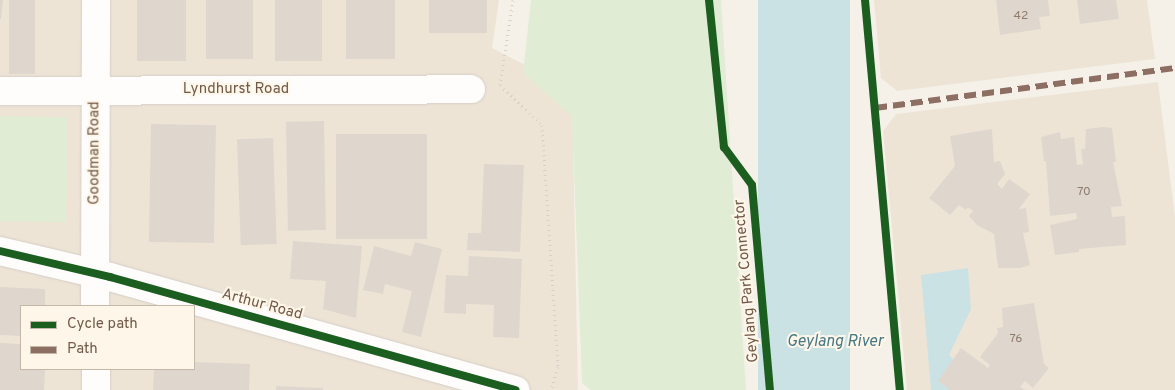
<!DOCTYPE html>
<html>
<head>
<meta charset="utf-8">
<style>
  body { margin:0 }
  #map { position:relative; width:1175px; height:390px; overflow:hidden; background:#f5f1e9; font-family:Overpass,sans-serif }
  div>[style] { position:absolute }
  .residential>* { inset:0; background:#eee4d6 }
  .green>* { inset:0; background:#e1ecd4; transform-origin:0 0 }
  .water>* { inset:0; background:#cbe2e5; transform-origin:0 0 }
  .building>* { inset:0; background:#dfd7ce; transform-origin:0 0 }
  .path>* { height:3px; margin-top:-1.5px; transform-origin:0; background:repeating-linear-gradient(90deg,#d7d0ca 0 1px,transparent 0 5px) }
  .roads { filter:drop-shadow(0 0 1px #d4cec7) drop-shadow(0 0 1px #d4cec7) }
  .minor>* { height:28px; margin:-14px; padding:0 14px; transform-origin:14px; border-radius:14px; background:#fefdfc }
  .quiet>* { height:6px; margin-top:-3px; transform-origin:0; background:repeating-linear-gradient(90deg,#8d6e63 0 12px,transparent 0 18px) }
  .cycleway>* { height:8px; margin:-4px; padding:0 4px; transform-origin:4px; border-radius:4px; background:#1b5e20 }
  span { translate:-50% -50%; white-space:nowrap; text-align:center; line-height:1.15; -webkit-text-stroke:4px #fef7e9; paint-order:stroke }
  .number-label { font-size:12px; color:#907c6e }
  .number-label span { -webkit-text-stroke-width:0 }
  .street-label { font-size:15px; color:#725a4a }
  .water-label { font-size:16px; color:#457785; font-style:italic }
  .legend { position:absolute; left:20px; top:305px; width:175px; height:65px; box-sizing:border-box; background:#fef7e9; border:1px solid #c6b8a9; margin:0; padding:6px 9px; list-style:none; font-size:15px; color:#725a4a }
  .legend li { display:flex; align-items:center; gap:10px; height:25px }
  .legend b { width:25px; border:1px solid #c6b8a9 }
</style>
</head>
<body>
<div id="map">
  <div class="residential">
    <div style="clip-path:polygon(evenodd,0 0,499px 0,492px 48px,572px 89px,578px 390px,0 390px,0 0,21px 306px,194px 306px,194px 369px,21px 369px,21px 306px)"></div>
    <div style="clip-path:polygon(874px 0,1147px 0,1155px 59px,897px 91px,881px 78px)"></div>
    <div style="clip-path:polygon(1158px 82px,1175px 217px,1175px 390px,907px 390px,883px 131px,896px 114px)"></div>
  </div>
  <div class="green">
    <div style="clip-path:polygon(531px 0,721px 0,746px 390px,590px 390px,582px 383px,572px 117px,523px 73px)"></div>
    <div style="left:0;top:116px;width:68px;height:105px;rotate:1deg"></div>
  </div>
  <div class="water">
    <div style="left:758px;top:0;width:92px;height:392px"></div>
    <div style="clip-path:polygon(968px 268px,971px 309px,949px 355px,975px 380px,976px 390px,931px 390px,921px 275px)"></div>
  </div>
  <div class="building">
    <div style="clip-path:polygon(0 0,3px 0,1px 19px,0 19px)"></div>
    <div style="left:9px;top:0;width:26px;height:74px"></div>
    <div style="left:137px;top:0;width:49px;height:61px"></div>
    <div style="left:206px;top:0;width:47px;height:59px"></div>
    <div style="left:275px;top:0;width:47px;height:61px"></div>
    <div style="left:346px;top:0;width:49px;height:59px"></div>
    <div style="left:429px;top:0;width:58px;height:33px"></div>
    <div style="clip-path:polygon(996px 0,1048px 0,1050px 16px,1039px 17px,1041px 29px,1000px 35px)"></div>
    <div style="clip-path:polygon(1077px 0,1116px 0,1119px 19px,1080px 24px)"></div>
    <div style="left:324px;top:121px;width:109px;height:38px;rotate:89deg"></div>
    <div style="left:151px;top:124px;width:65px;height:118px;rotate:1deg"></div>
    <div style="clip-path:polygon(1103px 127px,1112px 128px,1116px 162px,1113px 162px,1122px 206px,1111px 207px,1112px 217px,1125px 216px,1126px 245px,1079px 249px,1079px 252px,1055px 255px,1050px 225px,1077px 219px,1076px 213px,1050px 216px,1046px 161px,1044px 161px,1041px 137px,1060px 132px,1061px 139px,1074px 137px,1077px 165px,1083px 164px,1081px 149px,1085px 149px,1086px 129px)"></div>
    <div style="clip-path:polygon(992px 129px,994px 162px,1000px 161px,1005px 174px,997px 184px,1002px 189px,1009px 179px,1030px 194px,1019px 209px,1026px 208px,1029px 232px,1023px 233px,1030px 265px,1020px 268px,998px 268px,994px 234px,977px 225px,969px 216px,973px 211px,968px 207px,966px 210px,959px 205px,950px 215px,929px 198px,955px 166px,950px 136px)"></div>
    <div style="left:336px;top:134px;width:91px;height:105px"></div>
    <div style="left:273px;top:138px;width:106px;height:36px;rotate:88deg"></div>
    <div style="clip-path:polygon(484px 164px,524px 165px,520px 252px,467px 250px,468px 233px,481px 233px)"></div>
    <div style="clip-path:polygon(293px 241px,362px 246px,356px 318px,323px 309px,326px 281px,290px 279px)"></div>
    <div style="clip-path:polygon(415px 242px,442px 249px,421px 337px,402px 332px,412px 291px,385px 284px,383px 294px,363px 290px,374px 246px,411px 256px)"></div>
    <div style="clip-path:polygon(469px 256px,522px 259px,519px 338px,493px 337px,494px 305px,466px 304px,466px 314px,444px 313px,446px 275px,468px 276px)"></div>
    <div style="clip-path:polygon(0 287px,45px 289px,45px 306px,21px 306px,21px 336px,0 335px)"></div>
    <div style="clip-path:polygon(1034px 303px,1044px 364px,1049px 368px,1033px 388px,1025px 381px,1020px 387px,1025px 390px,950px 390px,938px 381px,961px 348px,988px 368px,990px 365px,980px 357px,998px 333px,997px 328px,1003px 327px,1002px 308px)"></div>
    <div style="clip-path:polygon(0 343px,21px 344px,21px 369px,45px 369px,44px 390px,0 390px)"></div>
    <div style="clip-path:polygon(194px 362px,250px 364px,249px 390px,153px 390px,154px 369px,194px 369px)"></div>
    <div style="clip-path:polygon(276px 386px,323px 388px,323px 390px,276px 390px)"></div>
  </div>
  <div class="path">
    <div style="left:500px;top:85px;width:58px;rotate:43.6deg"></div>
    <div style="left:542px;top:125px;width:243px;rotate:86.2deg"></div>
    <div style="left:558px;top:367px;width:24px;rotate:107deg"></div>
    <div style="left:500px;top:85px;width:86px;rotate:-81.3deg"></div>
  </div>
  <div class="roads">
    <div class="minor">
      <div style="left:0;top:91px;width:471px;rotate:-0.2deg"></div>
      <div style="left:0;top:251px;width:113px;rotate:13.3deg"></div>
      <div style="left:110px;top:277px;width:421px;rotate:15.6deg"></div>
      <div style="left:95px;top:306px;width:306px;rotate:-89.8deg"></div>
      <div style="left:96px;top:369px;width:21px;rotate:90deg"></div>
    </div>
  </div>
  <div class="quiet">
    <div style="left:875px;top:108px;width:303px;rotate:-7.6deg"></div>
  </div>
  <div class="cycleway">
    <div style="left:709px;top:0;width:148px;rotate:84.2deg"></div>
    <div style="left:724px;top:147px;width:47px;rotate:53.6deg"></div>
    <div style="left:752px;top:185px;width:206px;rotate:85deg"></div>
    <div style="left:865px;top:0;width:392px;rotate:84.9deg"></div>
    <div style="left:0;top:251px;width:113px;rotate:13.3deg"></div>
    <div style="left:110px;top:277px;width:421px;rotate:15.6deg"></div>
  </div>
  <div class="number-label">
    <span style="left:1021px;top:17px">42</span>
    <span style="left:1084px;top:193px">70</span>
    <span style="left:1016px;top:340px">76</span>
  </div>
  <div class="street-label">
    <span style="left:236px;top:90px">Lyndhurst Road</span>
    <span style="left:95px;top:153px;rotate:-90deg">Goodman Road</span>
    <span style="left:747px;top:281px;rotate:-95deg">Geylang Park Connector</span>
    <span style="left:262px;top:305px;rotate:15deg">Arthur Road</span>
  </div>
  <div class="water-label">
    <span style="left:835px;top:342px">Geylang River</span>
  </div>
  <ul class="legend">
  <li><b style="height:6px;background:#1b5e20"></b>Cycle path</li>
  <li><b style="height:6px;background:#8d6e63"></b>Path</li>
  </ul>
</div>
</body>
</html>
